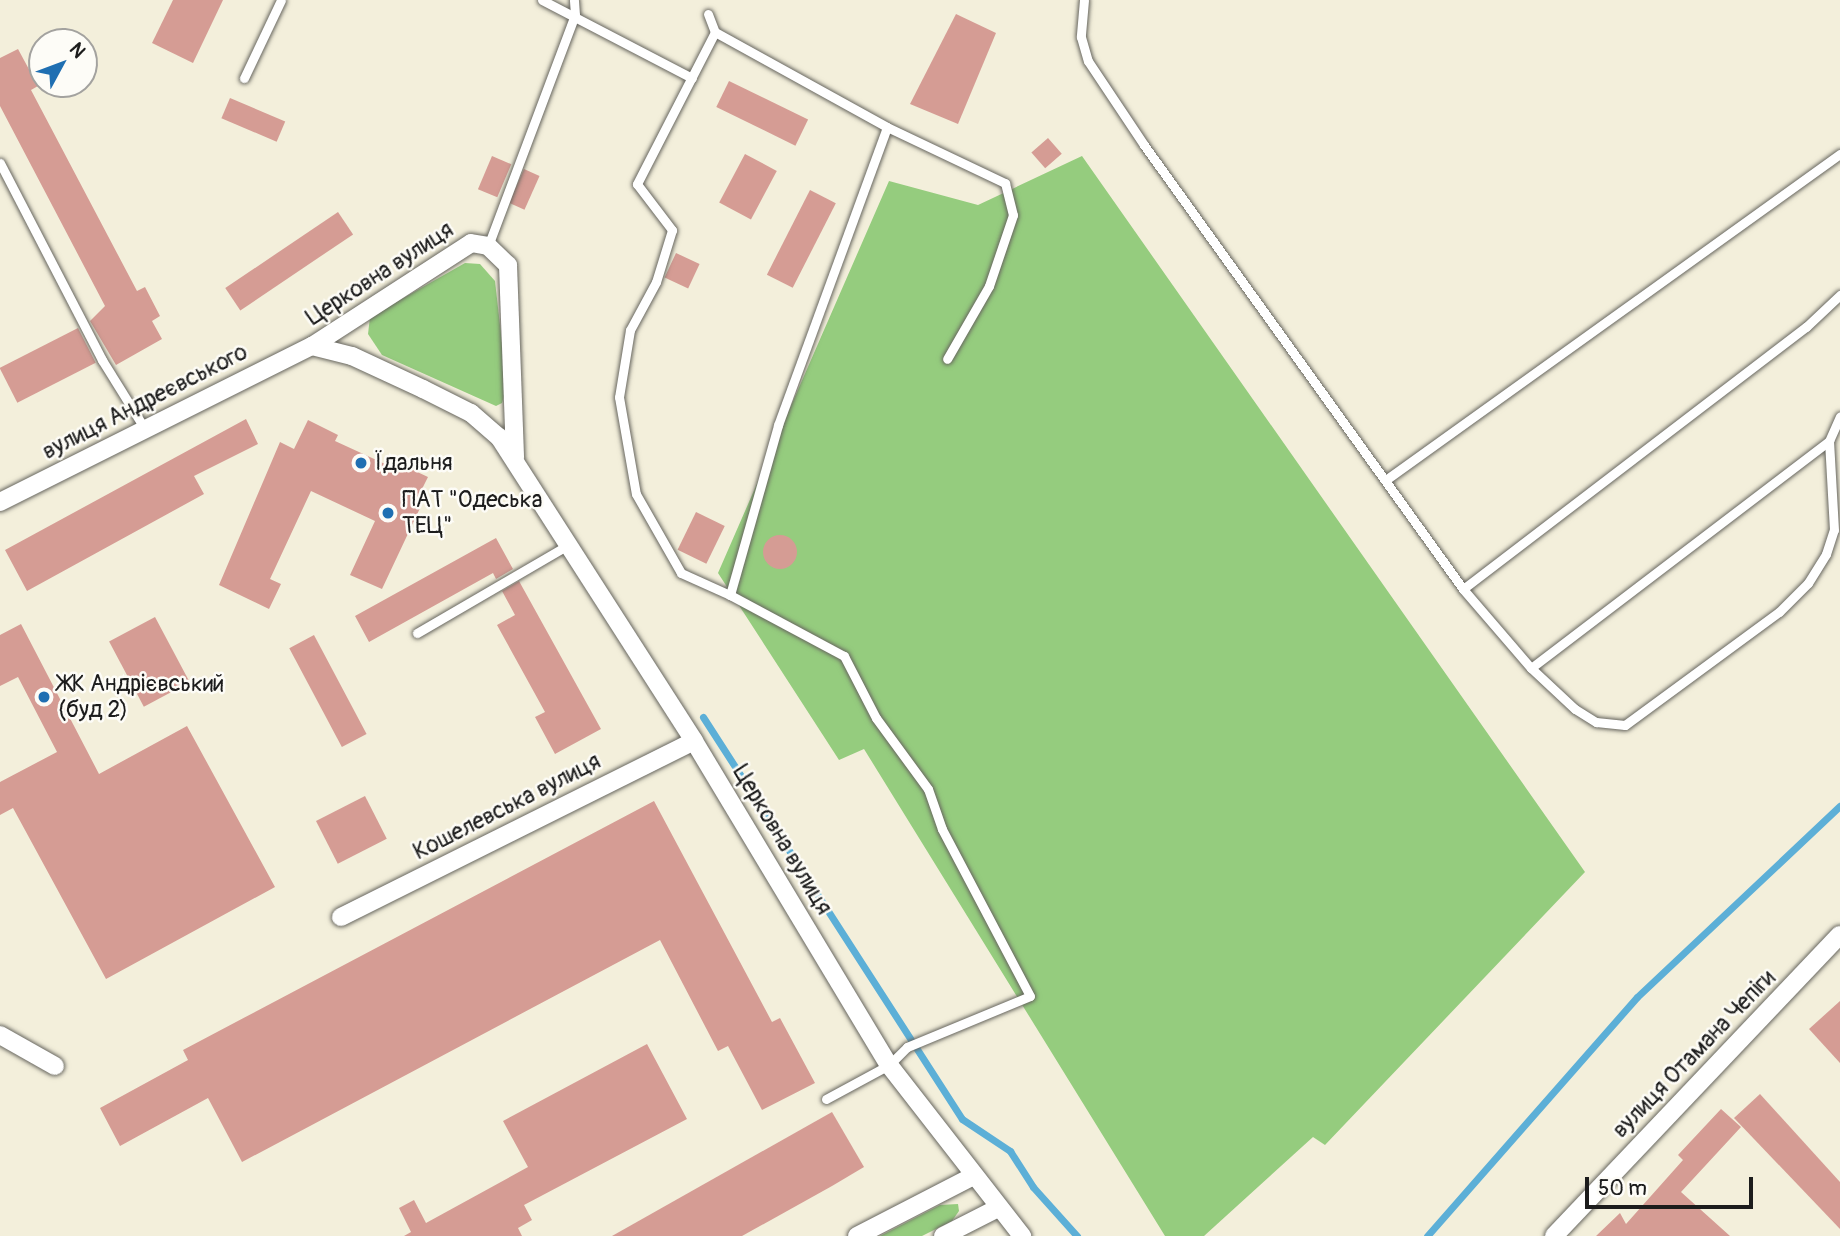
<!DOCTYPE html>
<html>
<head>
<meta charset="utf-8">
<style>
  body { margin:0 }
  #map { position:relative; width:1840px; height:1236px; overflow:hidden; background:#f3efdb; font-family:Pangolin,sans-serif }
  div>[style] { position:absolute }
  .green>* { inset:0; background:#95cc7e }
  .stream>* { height:7px; margin:-3.5px; padding:0 3.5px; transform-origin:3.5px; border-radius:3.5px; background:#5cafd7 }
  .building>* { inset:0; background:#d59c94; transform-origin:0 0 }
  .round { border-radius:50% }
  .roads { filter:drop-shadow(0 0 2px #67665f) drop-shadow(0 0 2px #67665f) }
  .lane>* { height:9px; margin:-4.5px; padding:0 4.5px; transform-origin:4.5px; border-radius:4.5px; background:#fff }
  .street>* { height:18px; margin:-9px; padding:0 9px; transform-origin:9px; border-radius:9px; background:#fff }
  .dots>* { width:19px; height:19px; translate:-50% -50%; box-sizing:border-box; border:4px solid #fdfcf7; border-radius:50% }
  span { translate:-50% -50%; white-space:nowrap; text-align:center; line-height:1.15; -webkit-text-stroke:5px #fdfcf7; paint-order:stroke }
  .street-label { font-size:23px; color:#1c1c1c }
  .poi-label { font-size:23px; color:#1c1c1c }
  .left { translate:0 -50%; text-align:left }
  .north { position:absolute; left:28px; top:28px; width:70px; height:70px; box-sizing:border-box; background:#fdfcf7; border:2px solid #a3a29f; border-radius:50%; rotate:49deg; font-size:19px; font-weight:700; line-height:28px; text-align:center; color:#1c1c1c }
  .north::after { content:''; display:block; margin:auto; width:24px; height:32px; background:#1f6fb2; clip-path:polygon(50% 0,100% 100%,50% 72%,0 100%) }
  .scale { position:absolute; left:1585px; top:1177px; width:168px; height:32px; box-sizing:border-box; border:4px solid #1c1c1c; border-top:0; padding-left:9px; font-size:21px; line-height:24px; white-space:nowrap; color:#1c1c1c; -webkit-text-stroke:5px #fdfcf7; paint-order:stroke }
</style>
</head>
<body>
<div id="map">
  <div class="green">
    <div style="clip-path:polygon(1082px 156px,1585px 872px,1325px 1145px,1313px 1137px,1204px 1236px,1165px 1236px,864px 749px,839px 760px,718px 573px,889px 181px,978px 205px)"></div>
    <div style="clip-path:polygon(465px 263px,480px 264px,495px 281px,507px 387px,502px 403px,496px 406px,382px 355px,368px 334px,370px 317px)"></div>
    <div style="clip-path:polygon(958px 1204px,959px 1211px,952px 1221px,922px 1236px,880px 1236px,940px 1205px)"></div>
  </div>
  <div class="stream">
    <div style="left:703px;top:717px;width:478px;rotate:57.2deg"></div>
    <div style="left:962px;top:1119px;width:58px;rotate:33.7deg"></div>
    <div style="left:1010px;top:1151px;width:43px;rotate:57.4deg"></div>
    <div style="left:1033px;top:1187px;width:66px;rotate:48.1deg"></div>
    <div style="left:1427px;top:1236px;width:318px;rotate:-48.7deg"></div>
    <div style="left:1637px;top:997px;width:279px;rotate:-43.3deg"></div>
  </div>
  <div class="building">
    <div style="clip-path:polygon(173px 0,223px 0,193px 63px,152px 43px)"></div>
    <div style="clip-path:polygon(956px 14px,996px 33px,958px 124px,910px 104px)"></div>
    <div style="clip-path:polygon(18px 49px,38px 86px,31px 90px,137px 291px,145px 287px,160px 316px,152px 321px,162px 339px,116px 365px,90px 321px,105px 306px,0 106px,0 58px)"></div>
    <div style="left:729px;top:81px;width:88px;height:29px;rotate:26deg"></div>
    <div style="left:230px;top:98px;width:60px;height:22px;rotate:23deg"></div>
    <div style="left:1048px;top:138px;width:21px;height:22px;rotate:49deg"></div>
    <div style="left:745px;top:154px;width:36px;height:55px;rotate:28deg"></div>
    <div style="left:492px;top:156px;width:21px;height:36px;rotate:23deg"></div>
    <div style="left:524px;top:169px;width:17px;height:37px;rotate:24deg"></div>
    <div style="left:810px;top:190px;width:29px;height:95px;rotate:27deg"></div>
    <div style="left:338px;top:212px;width:27px;height:136px;rotate:56deg"></div>
    <div style="left:676px;top:253px;width:26px;height:27px;rotate:25deg"></div>
    <div style="left:78px;top:328px;width:39px;height:88px;rotate:63deg"></div>
    <div style="clip-path:polygon(246px 419px,258px 444px,194px 476px,204px 494px,27px 591px,5px 550px)"></div>
    <div style="clip-path:polygon(308px 420px,338px 435px,335px 441px,396px 469px,398px 463px,428px 477px,415px 503px,421px 506px,382px 589px,350px 575px,375px 521px,311px 491px,270px 579px,281px 584px,269px 609px,219px 585px,280px 442px,294px 449px)"></div>
    <div style="left:696px;top:512px;width:32px;height:42px;rotate:26deg"></div>
    <div class="round" style="left:763px;top:535px;width:34px;height:34px"></div>
    <div style="clip-path:polygon(496px 538px,513px 569px,496px 579px,493px 573px,369px 642px,355px 616px)"></div>
    <div style="clip-path:polygon(519px 581px,601px 729px,555px 754px,535px 717px,545px 712px,497px 625px,515px 615px,502px 591px)"></div>
    <div style="left:155px;top:617px;width:74px;height:52px;rotate:62deg"></div>
    <div style="clip-path:polygon(21px 624px,99px 774px,187px 726px,275px 887px,106px 979px,13px 808px,0 815px,0 782px,57px 752px,18px 677px,0 686px,0 635px)"></div>
    <div style="left:314px;top:635px;width:112px;height:28px;rotate:62deg"></div>
    <div style="left:365px;top:796px;width:48px;height:55px;rotate:63deg"></div>
    <div style="clip-path:polygon(654px 801px,772px 1022px,780px 1018px,815px 1083px,762px 1110px,728px 1046px,718px 1051px,660px 940px,242px 1162px,208px 1098px,120px 1146px,100px 1108px,188px 1060px,183px 1050px)"></div>
    <div style="clip-path:polygon(1840px 1001px,1840px 1063px,1809px 1029px)"></div>
    <div style="clip-path:polygon(647px 1044px,687px 1119px,524px 1205px,532px 1220px,518px 1228px,522px 1236px,404px 1236px,411px 1232px,399px 1208px,414px 1200px,426px 1223px,528px 1167px,503px 1121px)"></div>
    <div style="clip-path:polygon(1760px 1094px,1840px 1182px,1840px 1229px,1734px 1118px)"></div>
    <div style="clip-path:polygon(1721px 1109px,1741px 1127px,1681px 1192px,1730px 1236px,1596px 1236px,1620px 1213px,1626px 1224px,1683px 1160px,1678px 1155px)"></div>
    <div style="clip-path:polygon(832px 1112px,864px 1167px,832px 1186px,742px 1236px,612px 1236px)"></div>
  </div>
  <div class="roads">
    <div class="lane">
      <div style="left:542px;top:0;width:169px;rotate:27.5deg"></div>
      <div style="left:1084px;top:0;width:37px;rotate:95deg"></div>
      <div style="left:1081px;top:37px;width:25px;rotate:74deg"></div>
      <div style="left:1088px;top:61px;width:101px;rotate:56.3deg"></div>
      <div style="left:1144px;top:145px;width:547px;rotate:54.3deg"></div>
      <div style="left:1463px;top:589px;width:104px;rotate:49.3deg"></div>
      <div style="left:1531px;top:668px;width:60px;rotate:43deg"></div>
      <div style="left:1575px;top:709px;width:25px;rotate:32deg"></div>
      <div style="left:1596px;top:722px;width:29px;rotate:6deg"></div>
      <div style="left:1625px;top:725px;width:191px;rotate:-36.3deg"></div>
      <div style="left:1779px;top:612px;width:41px;rotate:-45deg"></div>
      <div style="left:1808px;top:583px;width:34px;rotate:-58deg"></div>
      <div style="left:1826px;top:554px;width:25px;rotate:-72deg"></div>
      <div style="left:1834px;top:530px;width:89px;rotate:-93.2deg"></div>
      <div style="left:708px;top:14px;width:19px;rotate:69deg"></div>
      <div style="left:715px;top:32px;width:196px;rotate:28.9deg"></div>
      <div style="left:715px;top:32px;width:171px;rotate:117.2deg"></div>
      <div style="left:637px;top:184px;width:58px;rotate:52.7deg"></div>
      <div style="left:672px;top:230px;width:54px;rotate:107.1deg"></div>
      <div style="left:656px;top:282px;width:55px;rotate:118.4deg"></div>
      <div style="left:630px;top:330px;width:68px;rotate:99.3deg"></div>
      <div style="left:619px;top:397px;width:98px;rotate:80.1deg"></div>
      <div style="left:636px;top:494px;width:91px;rotate:60.3deg"></div>
      <div style="left:681px;top:573px;width:54px;rotate:24.2deg"></div>
      <div style="left:244px;top:78px;width:86px;rotate:-64.6deg"></div>
      <div style="left:0;top:163px;width:222px;rotate:62.6deg"></div>
      <div style="left:102px;top:360px;width:81px;rotate:58.1deg"></div>
      <div style="left:488px;top:246px;width:247px;rotate:-69.4deg"></div>
      <div style="left:575px;top:15px;width:15px;rotate:-94deg"></div>
      <div style="left:1387px;top:479px;width:558px;rotate:-35.66deg"></div>
      <div style="left:1463px;top:589px;width:432px;rotate:-37.4deg"></div>
      <div style="left:1806px;top:327px;width:47px;rotate:-43.3deg"></div>
      <div style="left:417px;top:633px;width:175px;rotate:-30.2deg"></div>
      <div style="left:1531px;top:668px;width:375px;rotate:-37.3deg"></div>
      <div style="left:1829px;top:441px;width:27px;rotate:-66deg"></div>
      <div style="left:826px;top:1099px;width:72px;rotate:-28.4deg"></div>
      <div style="left:889px;top:1065px;width:25px;rotate:-45deg"></div>
      <div style="left:907px;top:1047px;width:133px;rotate:-22.5deg"></div>
      <div style="left:1030px;top:996px;width:189px;rotate:-117.8deg"></div>
      <div style="left:942px;top:829px;width:42px;rotate:-109.3deg"></div>
      <div style="left:928px;top:789px;width:88px;rotate:-126.2deg"></div>
      <div style="left:876px;top:718px;width:70px;rotate:-117.3deg"></div>
      <div style="left:844px;top:656px;width:129px;rotate:-151.8deg"></div>
      <div style="left:730px;top:595px;width:177px;rotate:-74.2deg"></div>
      <div style="left:778px;top:425px;width:317px;rotate:-69.9deg"></div>
      <div style="left:887px;top:127px;width:131px;rotate:25.4deg"></div>
      <div style="left:1005px;top:183px;width:33px;rotate:76deg"></div>
      <div style="left:1013px;top:215px;width:75px;rotate:108.7deg"></div>
      <div style="left:989px;top:286px;width:84px;rotate:119.9deg"></div>
    </div>
    <div class="street">
      <div style="left:312px;top:346px;width:41px;rotate:14deg"></div>
      <div style="left:352px;top:356px;width:78px;rotate:24.9deg"></div>
      <div style="left:423px;top:389px;width:54px;rotate:26.6deg"></div>
      <div style="left:471px;top:413px;width:37px;rotate:41deg"></div>
      <div style="left:499px;top:437px;width:361px;rotate:57.3deg"></div>
      <div style="left:694px;top:741px;width:378px;rotate:59deg"></div>
      <div style="left:889px;top:1065px;width:217px;rotate:52.1deg"></div>
      <div style="left:0;top:502px;width:349px;rotate:-26.6deg"></div>
      <div style="left:312px;top:346px;width:189px;rotate:-32.9deg"></div>
      <div style="left:471px;top:243px;width:17px;rotate:10deg"></div>
      <div style="left:488px;top:246px;width:28px;rotate:44deg"></div>
      <div style="left:508px;top:265px;width:193px;rotate:87.9deg"></div>
      <div style="left:341px;top:917px;width:394px;rotate:-26.5deg"></div>
      <div style="left:0;top:1035px;width:63px;rotate:29.4deg"></div>
      <div style="left:857px;top:1236px;width:131px;rotate:-27.3deg"></div>
      <div style="left:943px;top:1236px;width:59px;rotate:-27deg"></div>
      <div style="left:1554px;top:1236px;width:415px;rotate:-46.5deg"></div>
    </div>
  </div>
  <div class="dots">
    <div style="left:361px;top:463px;background:#1f6fb2"></div>
    <div style="left:388px;top:513px;background:#1f6fb2"></div>
    <div style="left:44px;top:697px;background:#1f6fb2"></div>
  </div>
  <div class="street-label">
    <span style="left:380px;top:274px;rotate:-33deg">Церковна вулиця</span>
    <span style="left:145px;top:402px;rotate:-27deg">вулиця Андреєвського</span>
    <span style="left:507px;top:807px;rotate:-27deg">Кошелевська вулиця</span>
    <span style="left:782px;top:840px;rotate:59deg">Церковна вулиця</span>
    <span style="left:1694px;top:1054px;rotate:-46deg">вулиця Отамана Чепіги</span>
  </div>
  <div class="poi-label">
    <span class="left" style="left:375px;top:463px">Їдальня</span>
    <span class="left" style="left:402px;top:513px">ПАТ "Одеська<br>ТЕЦ"</span>
    <span class="left" style="left:58px;top:697px">ЖК Андрієвський<br>(буд 2)</span>
  </div>
  <div class="north">N</div>
  <div class="scale">50 m</div>
</div>
</body>
</html>
